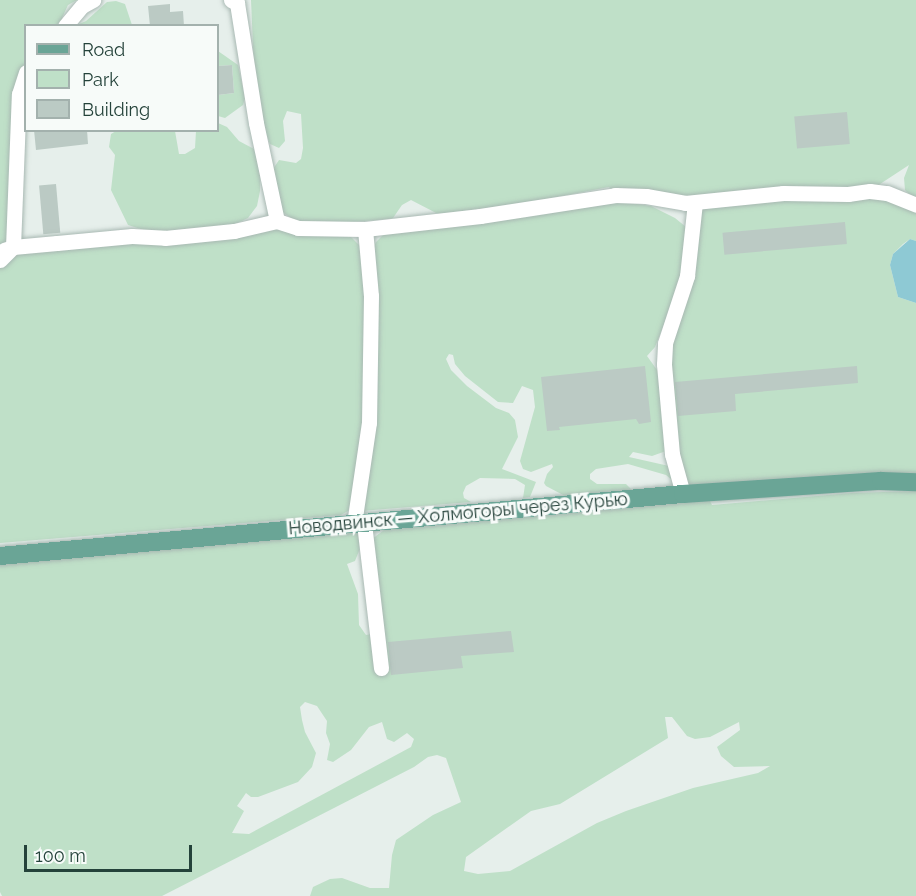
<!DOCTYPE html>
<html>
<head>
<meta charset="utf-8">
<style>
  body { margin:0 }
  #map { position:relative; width:916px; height:896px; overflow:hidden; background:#e6efeb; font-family:Raleway,sans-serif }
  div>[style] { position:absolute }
  .green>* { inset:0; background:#bfe0c8 }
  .water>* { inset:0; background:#8ec9d4 }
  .building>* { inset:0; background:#bbcac4; transform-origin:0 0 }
  .roads { filter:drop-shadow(0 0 2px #a8b8b2) drop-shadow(0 0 2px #a8b8b2) }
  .minor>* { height:15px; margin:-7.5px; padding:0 7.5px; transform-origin:7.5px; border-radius:7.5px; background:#fff }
  .major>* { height:18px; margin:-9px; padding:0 9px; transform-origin:9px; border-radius:9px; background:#6aa596 }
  span { translate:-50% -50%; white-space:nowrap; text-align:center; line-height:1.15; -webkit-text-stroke:6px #f7fbf9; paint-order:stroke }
  .street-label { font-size:18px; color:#24423a }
  .legend { position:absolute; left:24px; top:24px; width:195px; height:108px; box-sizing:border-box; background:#f7fbf9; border:2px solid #a3b1ad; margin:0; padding:8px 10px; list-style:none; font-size:18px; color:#24423a }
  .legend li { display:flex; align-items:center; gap:12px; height:30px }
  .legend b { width:30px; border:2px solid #a3b1ad }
  .scale { position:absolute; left:24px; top:845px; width:168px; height:27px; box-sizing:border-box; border:3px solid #24423a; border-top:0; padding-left:8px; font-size:18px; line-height:21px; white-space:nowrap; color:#24423a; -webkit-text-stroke:4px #f7fbf9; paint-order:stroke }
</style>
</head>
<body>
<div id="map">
  <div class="green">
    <div style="clip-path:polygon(0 0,77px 0,68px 5px,62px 18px,77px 25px,86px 21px,107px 2px,116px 1px,125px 4px,132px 25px,26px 26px,25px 67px,11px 246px,0 250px)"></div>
    <div style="clip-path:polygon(251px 0,916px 0,916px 201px,905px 190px,904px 178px,909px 165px,877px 186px,696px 198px,614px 193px,609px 187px,515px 205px,438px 214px,411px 200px,402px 205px,393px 218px,389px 219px,302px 226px,281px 211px,273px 169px,279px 160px,296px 163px,301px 159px,303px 148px,301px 114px,287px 111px,283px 121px,285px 141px,279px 148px,270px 144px,264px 128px,254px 69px)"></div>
    <div style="clip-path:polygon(218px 51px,238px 65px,245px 98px,243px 105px,225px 118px,218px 116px,218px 95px,234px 93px,232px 65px,218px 66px)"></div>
    <div style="clip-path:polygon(218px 123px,227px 127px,239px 141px,254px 149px,260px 169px,260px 191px,257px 206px,248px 218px,233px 225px,191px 229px,150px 232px,128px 225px,111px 190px,115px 155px,109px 147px,111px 134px,116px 131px,175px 131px,179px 154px,185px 154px,195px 148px,196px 131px,218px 130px)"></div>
    <div style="clip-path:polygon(868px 195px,916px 209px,916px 241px,910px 239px,903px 244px,893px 254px,890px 265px,898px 297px,916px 303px,916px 474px,861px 473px,685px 485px,675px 453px,668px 363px,700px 211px,709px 204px)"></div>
    <div style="clip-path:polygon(623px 202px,651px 206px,675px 218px,686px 227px,688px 251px,664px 324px,655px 347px,647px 356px,660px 374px,666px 451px,652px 456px,633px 452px,629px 457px,669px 466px,672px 480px,666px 475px,628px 464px,596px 469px,590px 474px,590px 479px,597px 484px,626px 484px,632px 490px,567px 497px,546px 486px,544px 483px,547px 474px,553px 467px,552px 464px,531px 472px,523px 469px,520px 461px,535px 407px,533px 390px,522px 386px,513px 403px,498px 402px,465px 376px,455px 364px,453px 355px,449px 354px,446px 359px,451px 370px,467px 386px,496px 408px,509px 413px,515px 420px,518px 437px,502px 469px,536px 482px,530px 497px,523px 498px,525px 485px,515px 479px,480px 478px,466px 486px,463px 493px,464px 498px,471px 502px,361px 511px,372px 251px,376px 242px,383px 235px,393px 232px,422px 230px,600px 203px)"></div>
    <div style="clip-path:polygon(270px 228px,348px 234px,360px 246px,364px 274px,367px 382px,351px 505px,348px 511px,341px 515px,0 543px,0 264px,15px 252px)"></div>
    <div style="clip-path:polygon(evenodd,916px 491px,916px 896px,310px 896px,313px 887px,330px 879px,342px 878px,370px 888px,389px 888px,392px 855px,396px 840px,433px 815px,461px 802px,446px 758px,437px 755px,428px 757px,414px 767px,162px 896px,2px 896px,0 892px,0 562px,356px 531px,362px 537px,361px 546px,355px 561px,347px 564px,358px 594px,359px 625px,366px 635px,379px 633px,372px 539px,384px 530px,668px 503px,710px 501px,712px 505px,851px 493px,916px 491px,305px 702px,317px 706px,327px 721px,326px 733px,330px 744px,327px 760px,333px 762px,351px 750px,369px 727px,382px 722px,387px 739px,394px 742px,407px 733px,414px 739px,411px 747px,249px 834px,232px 833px,244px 811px,237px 806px,246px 793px,251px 797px,258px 797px,298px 782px,312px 767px,316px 753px,305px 732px,302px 720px,300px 707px,305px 702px,916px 491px,665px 717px,672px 717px,687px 736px,695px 739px,710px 737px,739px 722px,740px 730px,717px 747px,721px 756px,734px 767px,770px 766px,758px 773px,693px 788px,626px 811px,597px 823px,510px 871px,478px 874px,464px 871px,466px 857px,531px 811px,560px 804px,668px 738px,665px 717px)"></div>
  </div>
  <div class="water">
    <div style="clip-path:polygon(910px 239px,916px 241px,916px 303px,898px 297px,890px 265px,893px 254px)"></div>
  </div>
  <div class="building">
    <div style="clip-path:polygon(170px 4px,170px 12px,183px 11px,184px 26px,150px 26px,148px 6px)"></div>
    <div style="clip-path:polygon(232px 65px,234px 93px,218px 95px,218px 66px)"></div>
    <div style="left:847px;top:112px;width:32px;height:53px;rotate:85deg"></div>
    <div style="clip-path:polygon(34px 130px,87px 130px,88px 144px,36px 150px)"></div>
    <div style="left:56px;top:184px;width:49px;height:17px;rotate:85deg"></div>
    <div style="left:845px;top:222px;width:22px;height:123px;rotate:85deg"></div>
    <div style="clip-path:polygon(645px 366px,651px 422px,639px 424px,636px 419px,559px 427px,560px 430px,547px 431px,541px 377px)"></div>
    <div style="clip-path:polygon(857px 366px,858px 383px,735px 394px,736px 411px,678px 416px,675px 382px)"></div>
    <div style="clip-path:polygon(511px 631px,514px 652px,461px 656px,463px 668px,391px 675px,388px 642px)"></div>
  </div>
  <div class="roads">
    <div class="minor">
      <div style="left:231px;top:0;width:7px;rotate:27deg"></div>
      <div style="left:237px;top:3px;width:121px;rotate:81deg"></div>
      <div style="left:256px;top:123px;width:100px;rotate:77.9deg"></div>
      <div style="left:65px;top:26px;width:26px;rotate:-50deg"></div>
      <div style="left:82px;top:6px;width:13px;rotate:-29deg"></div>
      <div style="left:4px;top:250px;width:9px;rotate:-18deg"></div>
      <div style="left:13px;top:247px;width:153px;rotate:-87.8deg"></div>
      <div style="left:19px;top:94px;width:23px;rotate:-72deg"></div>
      <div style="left:0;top:260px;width:18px;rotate:-45deg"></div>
      <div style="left:13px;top:247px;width:44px;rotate:-5.2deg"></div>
      <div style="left:57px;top:243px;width:75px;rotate:-5.3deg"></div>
      <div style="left:132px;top:236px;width:33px;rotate:3deg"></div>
      <div style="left:165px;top:238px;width:69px;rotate:-5.8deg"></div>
      <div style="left:234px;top:231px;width:44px;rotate:-13.1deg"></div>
      <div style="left:277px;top:221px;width:22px;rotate:18deg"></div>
      <div style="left:298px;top:228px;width:67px;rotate:0.9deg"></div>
      <div style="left:365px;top:229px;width:116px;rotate:-6.4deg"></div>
      <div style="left:480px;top:216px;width:137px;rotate:-8.8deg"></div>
      <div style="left:615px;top:195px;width:31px;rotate:2deg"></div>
      <div style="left:646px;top:196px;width:40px;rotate:10deg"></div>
      <div style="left:685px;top:203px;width:99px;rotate:-5.8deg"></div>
      <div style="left:783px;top:193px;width:65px;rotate:0.9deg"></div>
      <div style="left:848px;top:194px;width:22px;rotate:-8deg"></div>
      <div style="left:870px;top:191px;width:17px;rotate:7deg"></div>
      <div style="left:887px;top:193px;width:31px;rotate:22deg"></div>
      <div style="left:683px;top:494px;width:41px;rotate:-105.4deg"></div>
      <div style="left:672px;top:454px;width:90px;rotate:-95.1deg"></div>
      <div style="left:664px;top:364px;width:21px;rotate:-87deg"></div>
      <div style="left:665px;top:343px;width:71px;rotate:-71.8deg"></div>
      <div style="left:687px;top:276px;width:74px;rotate:-83.8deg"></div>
      <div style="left:364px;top:523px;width:146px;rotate:83.3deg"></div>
      <div style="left:354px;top:524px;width:102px;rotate:-81.6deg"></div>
      <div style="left:369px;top:423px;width:127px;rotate:-89.1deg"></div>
      <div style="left:371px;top:296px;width:67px;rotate:-95.1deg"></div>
    </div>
    <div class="major">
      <div style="left:0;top:556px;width:686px;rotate:-5.19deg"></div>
      <div style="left:683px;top:494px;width:198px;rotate:-3.8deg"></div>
      <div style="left:881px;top:481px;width:35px;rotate:2deg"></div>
    </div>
  </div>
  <div class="street-label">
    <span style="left:458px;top:514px;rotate:-5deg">Новодвинск — Холмогоры через Курью</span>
  </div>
  <ul class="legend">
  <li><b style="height:8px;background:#6aa596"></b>Road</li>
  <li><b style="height:16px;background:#bfe0c8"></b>Park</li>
  <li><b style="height:16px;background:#bbcac4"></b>Building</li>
  </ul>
  <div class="scale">100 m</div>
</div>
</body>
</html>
